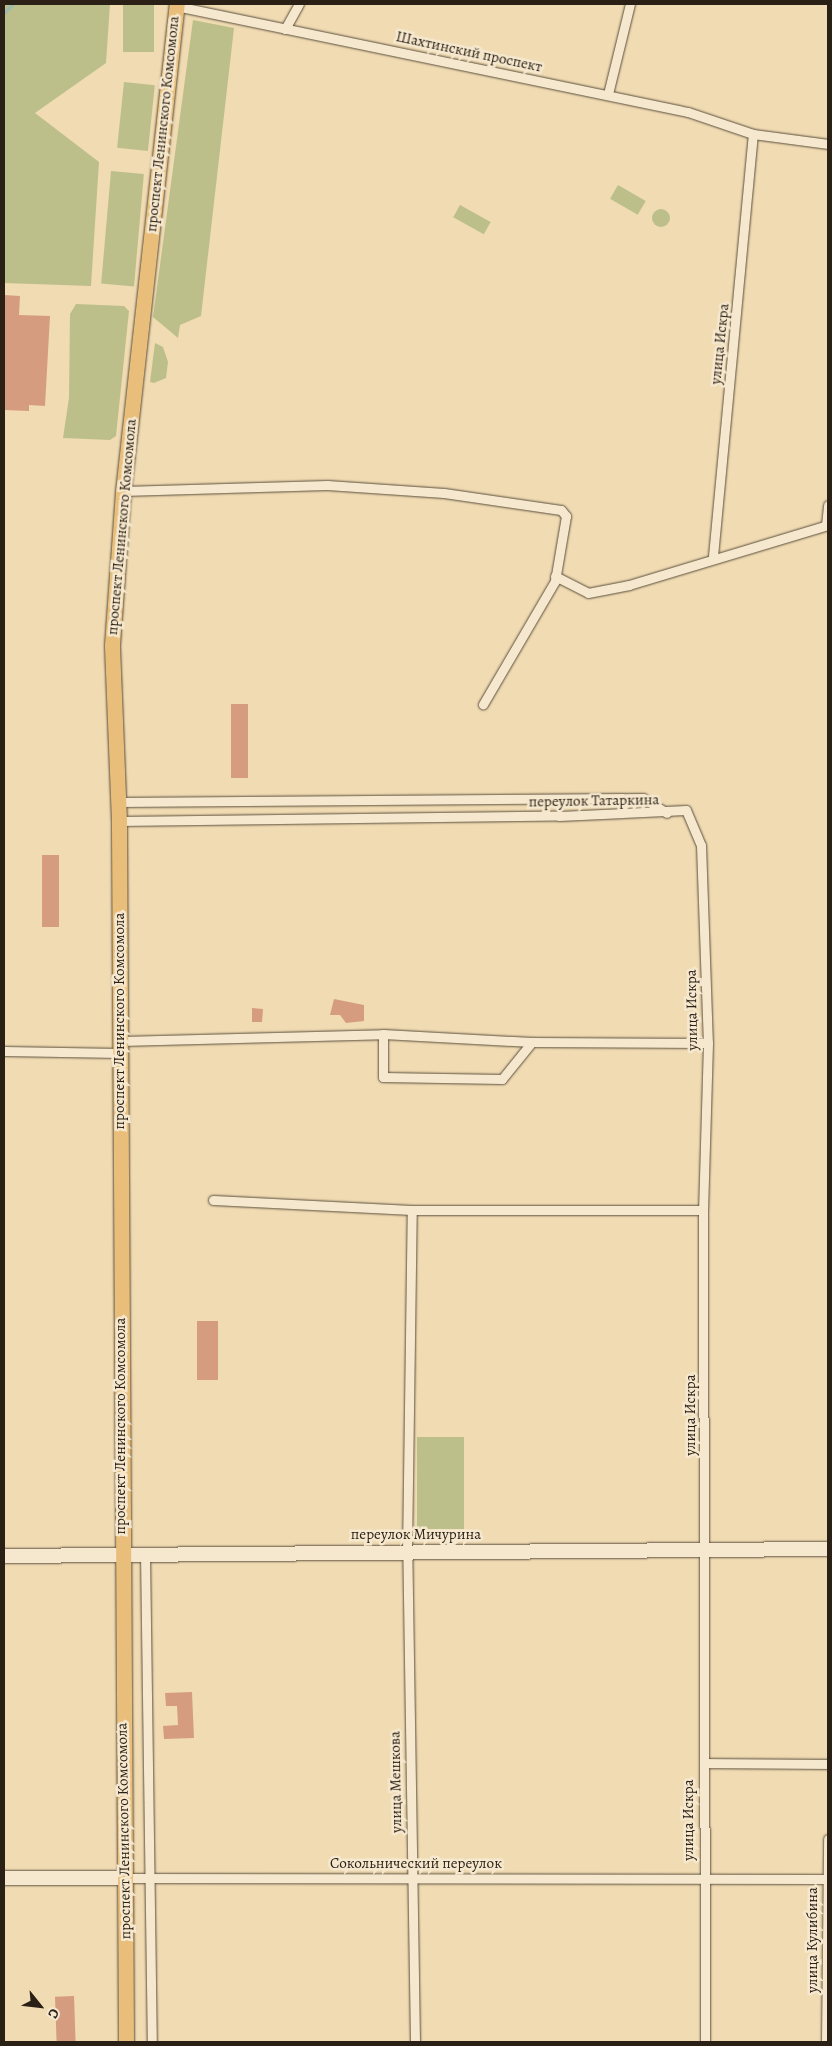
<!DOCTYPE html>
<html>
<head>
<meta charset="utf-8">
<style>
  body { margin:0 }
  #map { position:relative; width:832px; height:2046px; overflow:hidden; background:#f0dbb3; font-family:Alegreya,serif }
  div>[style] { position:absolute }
  .green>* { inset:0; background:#bdbf8a; transform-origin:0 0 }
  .round { border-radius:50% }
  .stream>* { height:2.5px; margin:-1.25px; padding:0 1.25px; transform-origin:1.25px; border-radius:1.25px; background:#9bbab2 }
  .building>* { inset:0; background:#d69c7f; transform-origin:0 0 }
  .roads { filter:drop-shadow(0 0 1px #5c4f3c) drop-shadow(0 0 1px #5c4f3c) }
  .street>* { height:9px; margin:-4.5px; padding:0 4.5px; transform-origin:4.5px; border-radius:4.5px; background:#f5e8ce }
  .secondary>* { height:14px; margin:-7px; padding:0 7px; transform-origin:7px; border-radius:7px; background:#f5e8ce }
  .primary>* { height:15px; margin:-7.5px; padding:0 7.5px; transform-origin:7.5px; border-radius:7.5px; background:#e8be7a }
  span { translate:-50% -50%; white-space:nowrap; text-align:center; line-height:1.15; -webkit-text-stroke:5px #f5e8ce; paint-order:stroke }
  .street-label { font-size:15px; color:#2b2015 }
  .frame { position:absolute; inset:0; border:5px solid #2b2015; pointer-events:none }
  .north { position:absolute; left:15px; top:1981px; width:50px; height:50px; -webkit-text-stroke:4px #f5e8ce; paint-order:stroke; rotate:119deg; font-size:14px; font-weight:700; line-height:20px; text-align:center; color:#2b2015 }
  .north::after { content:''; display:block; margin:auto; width:18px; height:22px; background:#2b2015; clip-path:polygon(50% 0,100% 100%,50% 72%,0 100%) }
</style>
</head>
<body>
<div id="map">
  <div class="green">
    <div style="clip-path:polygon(4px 4px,110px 4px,106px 63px,35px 113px,99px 162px,91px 286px,4px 283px)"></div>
    <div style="left:123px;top:4px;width:31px;height:48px"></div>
    <div style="clip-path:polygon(193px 20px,234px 28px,201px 316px,180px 325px,178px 338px,153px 317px)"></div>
    <div style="left:124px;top:82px;width:31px;height:66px;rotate:6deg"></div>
    <div style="left:111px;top:171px;width:33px;height:113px;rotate:5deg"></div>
    <div style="left:618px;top:185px;width:32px;height:16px;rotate:30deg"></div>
    <div style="left:460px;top:205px;width:35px;height:14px;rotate:29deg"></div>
    <div class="round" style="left:652px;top:209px;width:18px;height:18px"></div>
    <div style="clip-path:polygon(76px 304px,124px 306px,129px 311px,116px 436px,110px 440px,63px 438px,69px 398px,70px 314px)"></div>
    <div style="clip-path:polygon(155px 343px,163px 347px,168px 362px,166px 378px,154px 383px,150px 382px)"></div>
    <div style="left:417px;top:1437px;width:47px;height:92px"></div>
  </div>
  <div class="stream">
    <div style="left:4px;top:13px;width:13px;rotate:-45deg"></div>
  </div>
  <div class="building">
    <div style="clip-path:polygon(4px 295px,20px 296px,19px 315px,50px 316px,45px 406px,29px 405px,29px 411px,4px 410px)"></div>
    <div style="left:231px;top:704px;width:17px;height:74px"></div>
    <div style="left:42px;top:855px;width:17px;height:72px"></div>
    <div style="clip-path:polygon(334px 999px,364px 1005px,364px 1021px,346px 1023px,340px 1015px,330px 1015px)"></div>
    <div style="clip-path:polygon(252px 1008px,263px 1009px,262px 1022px,252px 1022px)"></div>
    <div style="left:197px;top:1321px;width:21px;height:59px"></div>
    <div style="clip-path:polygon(192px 1692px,194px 1738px,164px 1739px,163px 1726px,178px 1725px,177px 1706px,166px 1706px,165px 1693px)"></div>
    <div style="left:74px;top:1996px;width:46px;height:19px;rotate:88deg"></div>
  </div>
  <div class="roads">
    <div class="street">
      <div style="left:176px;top:6px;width:523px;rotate:11.7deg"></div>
      <div style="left:688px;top:112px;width:69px;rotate:18.7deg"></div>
      <div style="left:753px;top:134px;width:76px;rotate:7.6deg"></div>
      <div style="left:285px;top:29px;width:29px;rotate:-61deg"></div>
      <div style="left:608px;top:94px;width:93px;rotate:-76.3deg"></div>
      <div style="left:123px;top:491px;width:204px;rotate:-1.7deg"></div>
      <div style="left:327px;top:485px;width:117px;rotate:3.9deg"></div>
      <div style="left:444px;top:493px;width:118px;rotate:8.3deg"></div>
      <div style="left:561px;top:510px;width:8px;rotate:50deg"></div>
      <div style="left:566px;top:516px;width:66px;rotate:99.6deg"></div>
      <div style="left:555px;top:581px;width:143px;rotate:120.3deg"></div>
      <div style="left:826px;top:525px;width:20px;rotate:-84deg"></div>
      <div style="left:713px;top:556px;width:424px;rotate:-84.6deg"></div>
      <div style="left:555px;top:576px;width:37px;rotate:27deg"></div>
      <div style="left:588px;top:593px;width:42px;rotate:-11deg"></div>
      <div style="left:629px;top:585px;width:208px;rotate:-16.8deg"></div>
      <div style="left:118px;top:802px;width:525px;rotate:-0.44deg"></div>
      <div style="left:643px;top:798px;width:28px;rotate:32deg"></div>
      <div style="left:119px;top:821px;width:440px;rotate:-0.7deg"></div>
      <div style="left:559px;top:816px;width:127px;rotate:-2.7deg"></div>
      <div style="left:686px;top:810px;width:38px;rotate:67deg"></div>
      <div style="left:701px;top:845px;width:198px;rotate:88deg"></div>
      <div style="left:708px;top:1043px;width:167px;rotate:91.7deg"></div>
      <div style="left:703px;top:1210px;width:832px;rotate:89.86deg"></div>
      <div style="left:383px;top:1034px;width:149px;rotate:3.1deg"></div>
      <div style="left:121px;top:1041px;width:262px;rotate:-1.5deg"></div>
      <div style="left:383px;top:1034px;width:43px;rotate:90deg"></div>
      <div style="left:383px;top:1077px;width:119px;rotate:1deg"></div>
      <div style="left:502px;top:1079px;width:48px;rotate:-51deg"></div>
      <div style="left:532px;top:1042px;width:176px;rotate:0.3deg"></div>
      <div style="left:4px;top:1051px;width:116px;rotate:1deg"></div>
      <div style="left:213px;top:1200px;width:199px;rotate:2.9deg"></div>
      <div style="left:145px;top:1553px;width:489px;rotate:89.2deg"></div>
      <div style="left:704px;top:1763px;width:124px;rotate:0.5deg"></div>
      <div style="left:124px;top:1878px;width:704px;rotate:0.08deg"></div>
      <div style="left:415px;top:2042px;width:490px;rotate:-90.9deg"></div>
      <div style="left:407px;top:1552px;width:342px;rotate:-89.2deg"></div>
      <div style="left:412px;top:1210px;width:291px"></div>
      <div style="left:826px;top:2042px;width:203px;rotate:-89.4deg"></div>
    </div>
    <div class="secondary">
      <div style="left:4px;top:1556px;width:824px;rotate:-0.49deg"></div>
      <div style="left:4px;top:1878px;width:120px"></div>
    </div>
    <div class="primary">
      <div style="left:126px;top:2042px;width:1221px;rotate:-90.33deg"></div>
      <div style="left:119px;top:821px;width:176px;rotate:-92.3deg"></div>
      <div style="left:112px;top:645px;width:154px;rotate:-85.9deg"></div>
      <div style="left:123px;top:491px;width:490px;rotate:-83.7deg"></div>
    </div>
  </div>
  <div class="street-label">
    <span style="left:469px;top:52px;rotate:12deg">Шахтинский проспект</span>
    <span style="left:163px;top:124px;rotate:-84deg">проспект Ленинского Комсомола</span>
    <span style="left:720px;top:344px;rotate:-84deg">улица Искра</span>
    <span style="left:122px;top:527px;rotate:-85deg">проспект Ленинского Комсомола</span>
    <span style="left:594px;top:801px;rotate:-1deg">переулок Татаркина</span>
    <span style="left:692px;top:1010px;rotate:-91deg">улица Искра</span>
    <span style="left:120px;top:1021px;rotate:-90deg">проспект Ленинского Комсомола</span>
    <span style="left:691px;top:1415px;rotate:-90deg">улица Искра</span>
    <span style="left:121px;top:1426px;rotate:-90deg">проспект Ленинского Комсомола</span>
    <span style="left:416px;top:1535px">переулок Мичурина</span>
    <span style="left:396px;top:1782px;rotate:-91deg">улица Мешкова</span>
    <span style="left:689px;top:1820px;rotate:-90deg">улица Искра</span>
    <span style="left:124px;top:1831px;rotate:-91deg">проспект Ленинского Комсомола</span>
    <span style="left:416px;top:1864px">Сокольнический переулок</span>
    <span style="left:813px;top:1940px;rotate:-90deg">улица Кулибина</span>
  </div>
  <div class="frame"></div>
  <div class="north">С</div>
</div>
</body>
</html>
